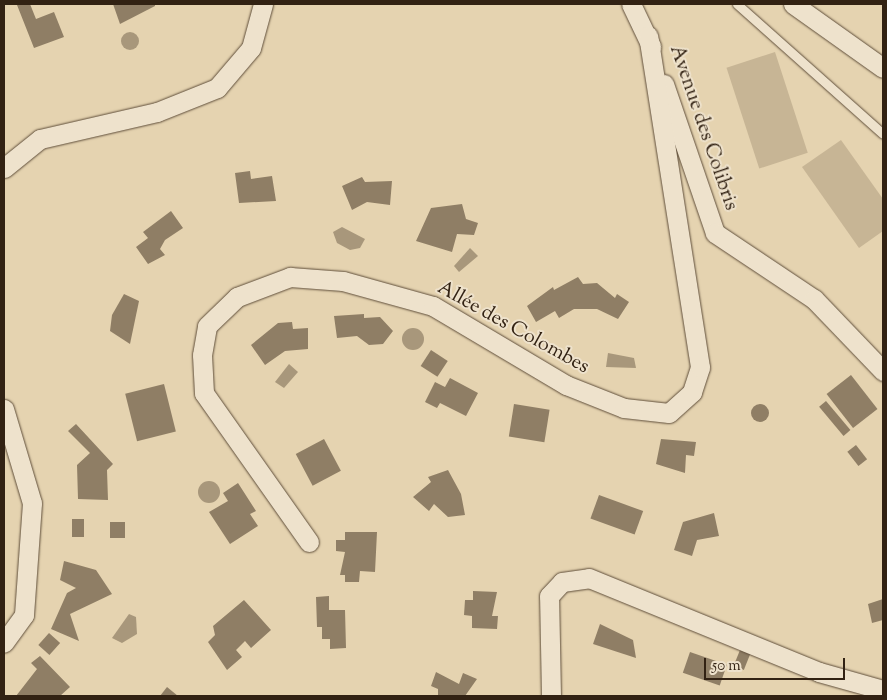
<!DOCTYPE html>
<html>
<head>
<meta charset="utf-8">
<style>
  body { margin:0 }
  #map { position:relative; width:887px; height:700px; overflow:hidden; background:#e5d3b0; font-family:"Sorts Mill Goudy",serif }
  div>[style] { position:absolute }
  .green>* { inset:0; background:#c7b595; transform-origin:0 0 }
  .water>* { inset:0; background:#a8977b }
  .round { border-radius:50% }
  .building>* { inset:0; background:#8f7e65; transform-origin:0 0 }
  .roads { filter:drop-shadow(0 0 1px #5f4e3a) drop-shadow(0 0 1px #5f4e3a) }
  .service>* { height:9px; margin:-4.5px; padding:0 4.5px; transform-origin:4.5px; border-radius:4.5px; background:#eee2cc }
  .minor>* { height:19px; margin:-9.5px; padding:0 9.5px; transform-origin:9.5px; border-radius:9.5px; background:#eee2cc }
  span { translate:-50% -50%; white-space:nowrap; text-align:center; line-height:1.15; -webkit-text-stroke:4px #eee2cc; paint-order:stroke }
  .street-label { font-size:20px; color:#322213 }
  .frame { position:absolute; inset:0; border:5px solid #322213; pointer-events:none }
  .scale { position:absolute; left:704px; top:658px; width:141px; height:22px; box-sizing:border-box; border:2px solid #322213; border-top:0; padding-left:6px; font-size:15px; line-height:18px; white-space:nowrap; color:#322213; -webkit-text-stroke:4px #eee2cc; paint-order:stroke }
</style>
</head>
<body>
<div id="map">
  <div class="green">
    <div style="left:775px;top:52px;width:106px;height:51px;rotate:72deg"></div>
    <div style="clip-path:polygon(841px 140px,883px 199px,883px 231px,859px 248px,802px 167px)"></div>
  </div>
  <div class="water">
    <div class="round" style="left:121px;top:32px;width:18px;height:18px"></div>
    <div style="clip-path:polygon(342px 227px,365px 239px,360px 248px,350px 250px,337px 243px,333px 232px)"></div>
    <div style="clip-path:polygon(470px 248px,478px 256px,459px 272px,454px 266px)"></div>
    <div class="round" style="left:402px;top:328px;width:22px;height:22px"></div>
    <div style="clip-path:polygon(608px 353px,634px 358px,636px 368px,606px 367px)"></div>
    <div style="clip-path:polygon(289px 364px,298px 372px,284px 388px,275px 382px)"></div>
    <div class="round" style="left:198px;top:481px;width:22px;height:22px"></div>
    <div style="clip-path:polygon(129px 614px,136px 617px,137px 634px,122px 643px,112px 638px)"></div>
  </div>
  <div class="building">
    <div style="clip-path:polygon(30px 4px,36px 19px,54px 12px,64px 37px,34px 48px,17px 5px)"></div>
    <div style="clip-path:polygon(113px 4px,155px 4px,155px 6px,120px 24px)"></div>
    <div style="clip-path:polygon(250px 171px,251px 179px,272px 176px,276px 201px,239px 203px,235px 173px)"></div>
    <div style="clip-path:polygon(362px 177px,365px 182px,392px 181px,390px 205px,367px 202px,352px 210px,342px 186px)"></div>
    <div style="clip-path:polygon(462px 204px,466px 219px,478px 223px,474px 235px,457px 234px,452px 252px,416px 241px,431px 208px)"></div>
    <div style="clip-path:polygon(171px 211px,183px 228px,165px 240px,160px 249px,165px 255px,148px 264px,136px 247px,148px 238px,143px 232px)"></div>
    <div style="clip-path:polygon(578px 277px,583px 284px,597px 283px,615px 298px,617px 294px,629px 302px,618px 319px,597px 309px,574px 309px,559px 318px,555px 311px,536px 322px,527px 306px,553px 287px,554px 290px)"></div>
    <div style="clip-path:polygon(124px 294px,139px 301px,130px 344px,110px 331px,112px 315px)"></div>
    <div style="clip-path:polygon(364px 314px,364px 318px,380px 317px,393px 331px,383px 344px,369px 345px,357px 336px,337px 338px,334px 316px)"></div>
    <div style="clip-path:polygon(292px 322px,293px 329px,308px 328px,308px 349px,285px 351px,265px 365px,251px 345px,278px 323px)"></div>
    <div style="left:431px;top:350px;width:20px;height:19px;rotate:33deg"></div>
    <div style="left:851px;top:375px;width:43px;height:31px;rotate:52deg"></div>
    <div style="clip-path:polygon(450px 378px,478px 393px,466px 416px,440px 403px,437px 408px,425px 402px,435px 382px,445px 387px)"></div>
    <div style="left:164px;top:384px;width:49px;height:40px;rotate:76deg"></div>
    <div style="left:826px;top:401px;width:38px;height:9px;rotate:50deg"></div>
    <div style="left:514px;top:404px;width:36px;height:33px;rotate:9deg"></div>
    <div class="round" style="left:751px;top:404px;width:18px;height:18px"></div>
    <div style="clip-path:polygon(76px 424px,113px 464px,107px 470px,108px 500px,78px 499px,77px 465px,90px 453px,68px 431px)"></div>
    <div style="left:324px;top:439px;width:36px;height:32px;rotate:62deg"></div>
    <div style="clip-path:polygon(661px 439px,696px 442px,694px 456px,686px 455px,685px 473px,656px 464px)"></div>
    <div style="left:856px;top:445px;width:18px;height:11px;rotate:52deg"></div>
    <div style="clip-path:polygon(448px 470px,461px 494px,465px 515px,448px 517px,434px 504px,429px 511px,413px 497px,431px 482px,428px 477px)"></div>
    <div style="clip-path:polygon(238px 483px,256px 511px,250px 514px,258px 526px,230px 544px,209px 512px,228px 501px,223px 493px)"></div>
    <div style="left:599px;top:495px;width:47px;height:25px;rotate:20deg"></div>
    <div style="clip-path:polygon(714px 513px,719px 536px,697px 540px,692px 556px,674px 550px,683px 522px)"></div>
    <div style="left:72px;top:519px;width:12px;height:18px"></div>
    <div style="left:110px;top:522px;width:15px;height:16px"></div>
    <div style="clip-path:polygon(345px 532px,377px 532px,375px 572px,360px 571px,359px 582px,345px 582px,345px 575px,340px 575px,345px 552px,336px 551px,336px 540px,345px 540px)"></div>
    <div style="clip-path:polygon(64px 561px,96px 570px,112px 594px,70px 614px,79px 641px,51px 629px,67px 593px,76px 588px,60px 580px)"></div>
    <div style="clip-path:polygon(473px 591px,497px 592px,492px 616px,498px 616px,497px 629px,472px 628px,472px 616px,464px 615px,465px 600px,473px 600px)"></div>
    <div style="clip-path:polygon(329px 596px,329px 610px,345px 610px,346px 648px,330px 649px,330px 639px,322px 639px,322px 627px,317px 627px,316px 597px)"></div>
    <div style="clip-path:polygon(883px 599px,883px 620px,872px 623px,868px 604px)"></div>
    <div style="clip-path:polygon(244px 600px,271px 630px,251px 648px,245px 641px,236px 650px,242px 657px,227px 670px,208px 642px,215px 635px,213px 626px)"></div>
    <div style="clip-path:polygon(600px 624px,633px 640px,636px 658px,593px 644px)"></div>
    <div style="left:49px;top:633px;width:15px;height:16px;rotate:42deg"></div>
    <div style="left:740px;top:650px;width:11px;height:17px;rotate:22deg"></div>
    <div style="left:690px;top:652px;width:39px;height:22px;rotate:19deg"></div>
    <div style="clip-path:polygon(40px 656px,70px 687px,60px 696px,16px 696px,37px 669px,31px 663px)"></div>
    <div style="clip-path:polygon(436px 672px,459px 684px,463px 673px,477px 679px,465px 696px,438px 696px,438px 689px,431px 686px)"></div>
    <div style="clip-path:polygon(167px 687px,178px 696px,160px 696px)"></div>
  </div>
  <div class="roads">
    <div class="service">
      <div style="left:737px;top:4px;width:195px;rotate:41.7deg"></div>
    </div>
    <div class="minor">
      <div style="left:631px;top:4px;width:47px;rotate:64.5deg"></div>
      <div style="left:793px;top:4px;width:110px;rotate:35.4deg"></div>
      <div style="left:664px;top:84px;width:157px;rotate:71.1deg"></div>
      <div style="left:715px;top:233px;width:119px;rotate:33.7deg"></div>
      <div style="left:814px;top:299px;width:100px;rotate:46.2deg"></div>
      <div style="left:4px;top:168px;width:46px;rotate:-38.9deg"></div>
      <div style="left:40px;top:139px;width:120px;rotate:-13deg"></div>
      <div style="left:157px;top:112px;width:65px;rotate:-21.8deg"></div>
      <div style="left:217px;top:88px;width:52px;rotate:-49.6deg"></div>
      <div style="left:251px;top:48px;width:46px;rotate:-74.7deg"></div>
      <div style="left:4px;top:409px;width:98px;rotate:73.4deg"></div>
      <div style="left:32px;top:503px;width:112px;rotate:94.1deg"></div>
      <div style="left:24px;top:615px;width:34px;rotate:126deg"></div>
      <div style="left:309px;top:542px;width:182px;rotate:-125.2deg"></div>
      <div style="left:204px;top:393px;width:38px;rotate:-93deg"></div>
      <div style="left:202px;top:355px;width:29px;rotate:-80deg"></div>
      <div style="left:207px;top:326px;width:42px;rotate:-44deg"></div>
      <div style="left:237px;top:297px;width:57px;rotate:-20.7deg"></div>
      <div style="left:290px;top:277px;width:53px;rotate:4.3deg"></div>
      <div style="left:343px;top:281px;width:93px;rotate:15.5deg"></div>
      <div style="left:433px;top:306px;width:155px;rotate:30.7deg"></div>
      <div style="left:566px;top:385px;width:62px;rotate:21.6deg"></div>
      <div style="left:624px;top:408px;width:45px;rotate:6.3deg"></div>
      <div style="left:669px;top:413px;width:31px;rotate:-42deg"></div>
      <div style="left:692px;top:392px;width:26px;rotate:-72deg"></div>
      <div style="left:700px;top:367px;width:335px;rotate:-98.9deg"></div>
      <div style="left:551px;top:696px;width:100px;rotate:-91.1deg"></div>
      <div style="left:549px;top:596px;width:19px;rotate:-47deg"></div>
      <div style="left:562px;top:582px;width:27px;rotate:-8deg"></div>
      <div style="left:589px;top:578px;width:248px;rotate:22.2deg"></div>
      <div style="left:819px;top:672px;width:66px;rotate:15.7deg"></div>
    </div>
  </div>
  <div class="street-label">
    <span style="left:703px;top:128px;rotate:71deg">Avenue des Colibris</span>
    <span style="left:513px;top:328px;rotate:29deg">Allée des Colombes</span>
  </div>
  <div class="frame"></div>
  <div class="scale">50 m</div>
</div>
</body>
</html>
